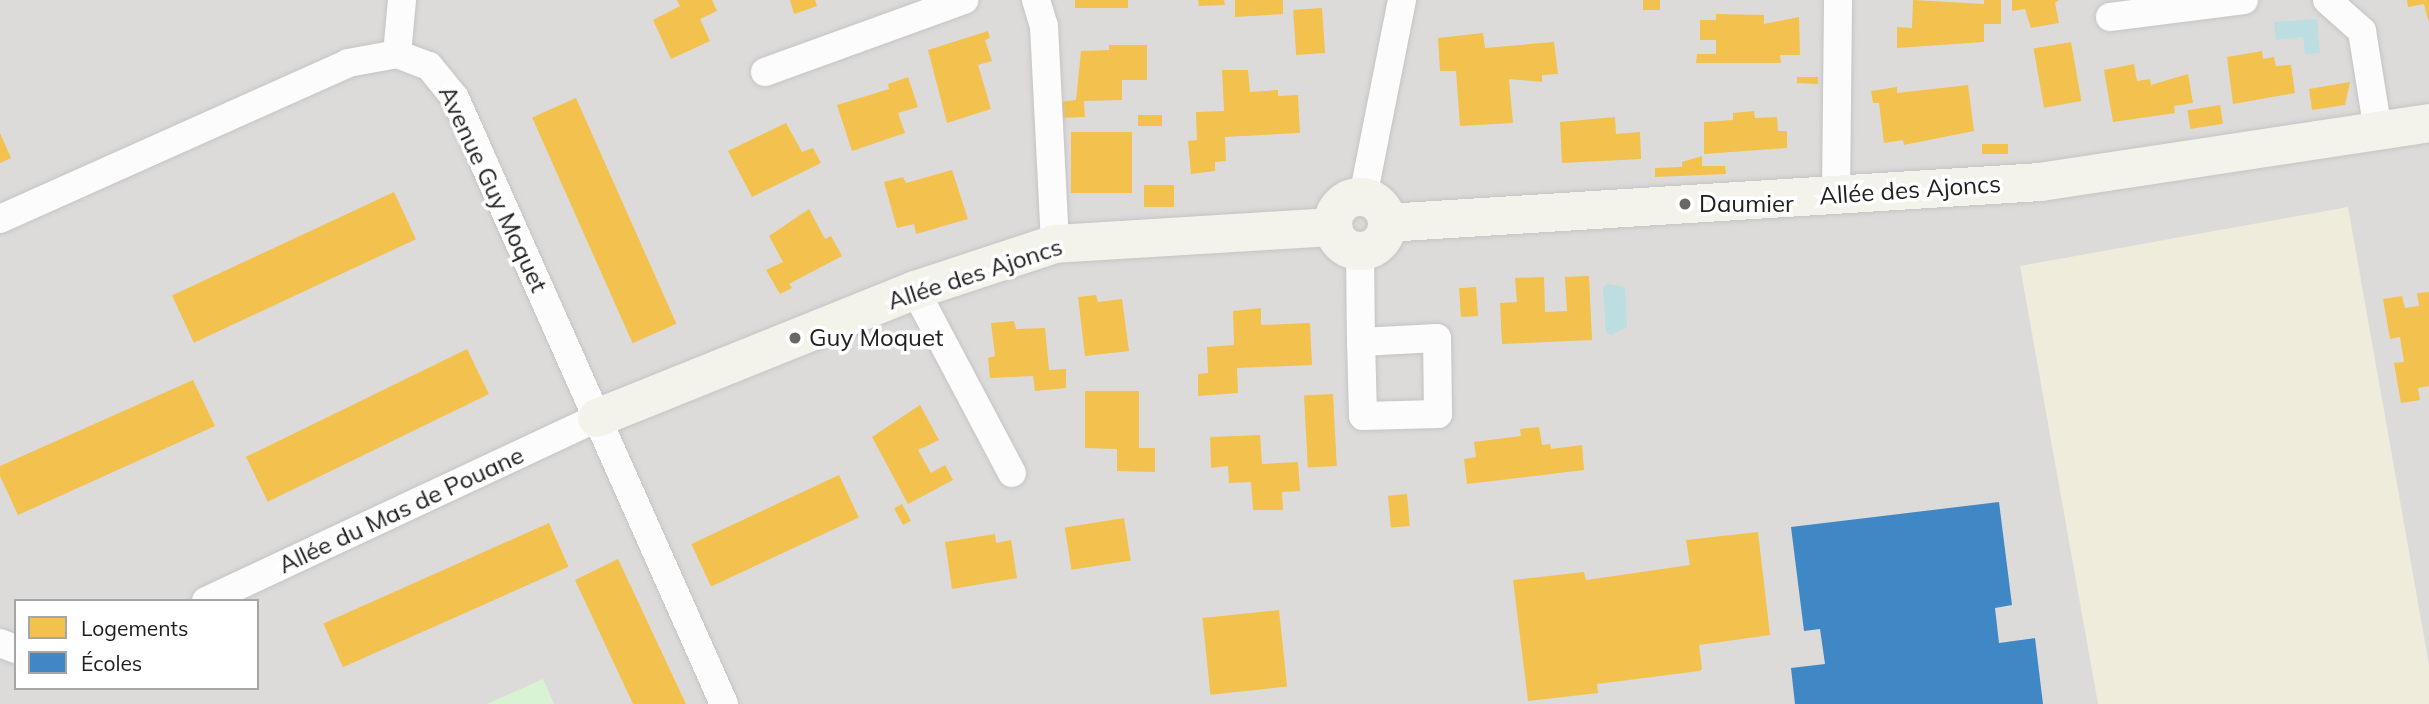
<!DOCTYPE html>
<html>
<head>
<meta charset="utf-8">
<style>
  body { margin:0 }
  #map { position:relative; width:2429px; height:704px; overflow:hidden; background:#eeebe8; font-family:Mulish,sans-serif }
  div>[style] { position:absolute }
  .residential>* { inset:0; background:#dddbda }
  .farmland>* { inset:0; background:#efecdc }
  .park>* { inset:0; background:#d8f3d4 }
  .water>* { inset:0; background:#bcdee1 }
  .homes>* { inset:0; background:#f2c14e; transform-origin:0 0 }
  .schools>* { inset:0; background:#3f88c5 }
  .roads { filter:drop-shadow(0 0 2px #c5c4c3) drop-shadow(0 0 2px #c5c4c3) }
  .street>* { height:28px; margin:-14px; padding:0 14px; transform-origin:14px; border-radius:14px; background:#fcfcfc }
  .secondary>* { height:38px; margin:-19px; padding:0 19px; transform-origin:19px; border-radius:19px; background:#f4f3eb }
  .secondary>.ring { margin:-19px; padding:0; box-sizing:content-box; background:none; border:38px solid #f4f3eb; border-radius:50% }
  .dots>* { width:19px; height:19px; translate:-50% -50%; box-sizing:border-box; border:4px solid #fff; border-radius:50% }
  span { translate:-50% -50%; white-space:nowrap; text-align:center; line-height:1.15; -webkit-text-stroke:7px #fff; paint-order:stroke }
  .street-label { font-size:24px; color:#202020 }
  .poi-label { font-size:24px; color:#202020 }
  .left { translate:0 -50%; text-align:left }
  .legend { position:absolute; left:14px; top:599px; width:245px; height:91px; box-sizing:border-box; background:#fff; border:2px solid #a6a6a6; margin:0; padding:9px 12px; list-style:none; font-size:21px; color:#202020 }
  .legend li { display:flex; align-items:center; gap:14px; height:35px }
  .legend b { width:35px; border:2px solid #a6a6a6 }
</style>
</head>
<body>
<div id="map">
  <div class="residential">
    <div style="clip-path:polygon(evenodd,0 0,2429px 0,2429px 704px,0 704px,0 0,16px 601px,257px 601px,257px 688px,16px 688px,16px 601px)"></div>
  </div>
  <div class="farmland">
    <div style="clip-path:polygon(2348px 207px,2429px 665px,2429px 704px,2098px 704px,2020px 266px)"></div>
  </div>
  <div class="park">
    <div style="clip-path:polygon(543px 679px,554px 704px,487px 704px)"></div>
  </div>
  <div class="water">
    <div style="clip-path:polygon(2317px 19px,2320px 53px,2305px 54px,2303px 37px,2276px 40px,2274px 22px)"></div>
    <div style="clip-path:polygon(1607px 284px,1625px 287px,1627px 327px,1611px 335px,1606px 332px,1605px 320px,1603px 288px)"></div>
  </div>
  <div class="homes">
    <div style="clip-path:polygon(677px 0,712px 0,717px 11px,700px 19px,710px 41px,671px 59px,653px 20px,680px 6px)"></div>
    <div style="clip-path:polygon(790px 0,815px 0,817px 6px,794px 14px)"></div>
    <div style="left:1075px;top:0;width:53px;height:8px"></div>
    <div style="clip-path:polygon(1198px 0,1224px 0,1225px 5px,1199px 6px)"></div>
    <div style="clip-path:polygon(1235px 0,1283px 0,1283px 14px,1235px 17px)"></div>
    <div style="left:1643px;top:0;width:17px;height:10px"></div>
    <div style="clip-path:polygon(1913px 0,1984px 4px,1984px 0,2001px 0,2001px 24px,1984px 24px,1984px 42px,1897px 48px,1897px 27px,1912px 28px)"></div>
    <div style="clip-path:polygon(2012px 0,2059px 0,2055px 3px,2059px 23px,2031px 28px,2025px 9px,2012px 11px)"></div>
    <div style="clip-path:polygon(2407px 0,2429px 0,2429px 23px,2424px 4px,2408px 7px)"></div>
    <div style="left:1322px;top:8px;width:45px;height:29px;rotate:86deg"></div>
    <div style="clip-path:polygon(1716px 14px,1764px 15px,1764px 24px,1799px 17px,1800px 55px,1780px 55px,1781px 63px,1696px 63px,1697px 54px,1716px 54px,1716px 40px,1700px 40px,1700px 20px,1716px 20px)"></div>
    <div style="clip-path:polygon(988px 31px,990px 38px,985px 40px,992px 61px,978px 65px,991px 109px,947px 123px,928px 50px)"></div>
    <div style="clip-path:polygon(1483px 33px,1485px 48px,1554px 42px,1558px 74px,1542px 75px,1542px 82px,1509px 79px,1513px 123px,1460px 126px,1456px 71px,1440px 71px,1438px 38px)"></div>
    <div style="left:2071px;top:42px;width:60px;height:38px;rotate:80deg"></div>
    <div style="clip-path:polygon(1109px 45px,1147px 45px,1147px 80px,1122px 80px,1122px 100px,1084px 101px,1085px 117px,1060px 118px,1059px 102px,1076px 100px,1081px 51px,1109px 50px)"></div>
    <div style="clip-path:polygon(2262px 51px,2263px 59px,2274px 57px,2276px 66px,2291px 65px,2295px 93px,2233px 104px,2227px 57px)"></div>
    <div style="clip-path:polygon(2134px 64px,2137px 81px,2150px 79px,2151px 85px,2188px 74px,2193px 103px,2174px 106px,2175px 113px,2113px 122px,2104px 70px)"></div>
    <div style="clip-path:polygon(1222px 70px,1248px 70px,1250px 92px,1278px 90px,1278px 96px,1298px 95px,1300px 133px,1225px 137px,1226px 161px,1215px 162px,1215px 171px,1191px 174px,1188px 141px,1197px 140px,1196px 112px,1224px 111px)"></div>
    <div style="clip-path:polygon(908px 77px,918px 107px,898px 113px,905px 133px,852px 151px,837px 105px,889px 89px,888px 84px)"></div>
    <div style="clip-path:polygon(1797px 77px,1818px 77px,1818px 84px,1797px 83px)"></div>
    <div style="clip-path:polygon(2350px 82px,2345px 105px,2312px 110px,2309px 89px)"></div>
    <div style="clip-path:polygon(1968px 85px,1974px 131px,1904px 145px,1903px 140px,1884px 143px,1879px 103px,1873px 103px,1871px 91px,1897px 87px,1897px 93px)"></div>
    <div style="left:576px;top:98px;width:247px;height:48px;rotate:66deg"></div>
    <div style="left:2220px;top:105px;width:19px;height:33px;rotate:81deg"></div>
    <div style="clip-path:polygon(1754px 111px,1755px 118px,1777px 117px,1778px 131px,1787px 131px,1787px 148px,1704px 154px,1704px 122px,1733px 120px,1733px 113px)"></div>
    <div style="left:1162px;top:115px;width:11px;height:24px;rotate:90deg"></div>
    <div style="clip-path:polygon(1615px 117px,1616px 134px,1640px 132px,1641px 159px,1562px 163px,1560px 122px)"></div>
    <div style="clip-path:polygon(786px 123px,802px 152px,813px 148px,821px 163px,752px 197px,728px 151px)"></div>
    <div style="left:1071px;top:132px;width:61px;height:61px"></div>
    <div style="clip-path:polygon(0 133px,11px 158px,0 163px)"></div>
    <div style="left:2008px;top:144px;width:10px;height:26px;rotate:90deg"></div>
    <div style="clip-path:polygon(1702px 156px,1702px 166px,1725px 166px,1726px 174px,1655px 177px,1655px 168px,1682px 167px,1682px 162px)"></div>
    <div style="clip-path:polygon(952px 170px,968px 219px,916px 234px,914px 224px,897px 228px,884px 182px,903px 177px,906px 183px)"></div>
    <div style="left:1174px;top:185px;width:22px;height:30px;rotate:90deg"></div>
    <div style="left:394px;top:192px;width:52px;height:245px;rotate:65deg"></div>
    <div style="clip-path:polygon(809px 209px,825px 239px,831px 236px,842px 256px,789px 284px,792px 288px,780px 294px,766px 270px,783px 262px,769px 236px)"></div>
    <div style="clip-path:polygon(1589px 276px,1592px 340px,1502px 344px,1500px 303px,1517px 302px,1515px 278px,1544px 277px,1545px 312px,1567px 311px,1565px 277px)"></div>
    <div style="left:1476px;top:287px;width:29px;height:17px;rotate:86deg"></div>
    <div style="clip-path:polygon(2429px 292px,2429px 386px,2418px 388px,2420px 400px,2401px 403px,2394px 363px,2404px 362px,2400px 337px,2390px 339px,2383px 299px,2402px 296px,2405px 308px,2419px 306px,2417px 293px)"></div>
    <div style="clip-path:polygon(1096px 295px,1098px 302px,1122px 299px,1129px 351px,1085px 356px,1078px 297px)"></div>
    <div style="clip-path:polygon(1261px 308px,1261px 325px,1310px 323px,1312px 365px,1237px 368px,1238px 393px,1198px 396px,1198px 374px,1208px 373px,1207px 347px,1234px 345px,1233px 311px)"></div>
    <div style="clip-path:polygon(1014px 321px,1016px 329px,1045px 328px,1049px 370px,1066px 369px,1066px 388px,1035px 391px,1033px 376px,990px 378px,988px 358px,995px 356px,991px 323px)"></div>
    <div style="left:467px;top:349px;width:50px;height:246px;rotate:64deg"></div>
    <div style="clip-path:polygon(193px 380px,215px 426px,18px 515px,0 476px,0 466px)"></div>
    <div style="clip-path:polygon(1085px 391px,1139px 391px,1139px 448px,1155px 448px,1155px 472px,1117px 471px,1117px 449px,1085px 448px)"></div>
    <div style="left:1333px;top:394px;width:72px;height:29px;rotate:87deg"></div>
    <div style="clip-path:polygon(920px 405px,939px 440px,918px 450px,931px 473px,945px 465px,953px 480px,908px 504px,872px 437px)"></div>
    <div style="clip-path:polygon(1539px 427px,1542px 445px,1550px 444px,1551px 449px,1582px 445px,1584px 470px,1467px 484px,1464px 459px,1476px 457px,1474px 442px,1521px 436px,1520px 429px)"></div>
    <div style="clip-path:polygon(1260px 435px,1262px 464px,1298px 462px,1300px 491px,1282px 492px,1283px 510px,1253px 510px,1251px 482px,1229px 483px,1228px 466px,1211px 468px,1210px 437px)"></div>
    <div style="left:839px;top:475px;width:47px;height:163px;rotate:65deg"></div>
    <div style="left:1407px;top:494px;width:32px;height:19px;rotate:85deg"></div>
    <div style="left:902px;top:504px;width:19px;height:9px;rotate:62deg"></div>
    <div style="left:1124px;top:518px;width:43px;height:60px;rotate:81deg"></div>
    <div style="left:549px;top:523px;width:48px;height:247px;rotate:66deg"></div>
    <div style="clip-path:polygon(1758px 532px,1770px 635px,1699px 645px,1702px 669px,1699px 671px,1597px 684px,1598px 693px,1528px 701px,1513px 580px,1584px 572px,1586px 580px,1690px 565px,1686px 540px)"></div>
    <div style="clip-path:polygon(995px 534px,996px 543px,1011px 540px,1017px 578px,952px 589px,945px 542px)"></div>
    <div style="clip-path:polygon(618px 559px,686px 704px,633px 704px,575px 580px)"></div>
    <div style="left:1279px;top:610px;width:77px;height:77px;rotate:84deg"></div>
  </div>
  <div class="schools">
    <div style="clip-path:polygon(1999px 502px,2012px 605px,1995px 608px,1999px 643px,2035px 638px,2043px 704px,1795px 704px,1791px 668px,1825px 664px,1820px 629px,1804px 631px,1791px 527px)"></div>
  </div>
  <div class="roads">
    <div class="street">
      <div style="left:1036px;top:0;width:27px;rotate:73deg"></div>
      <div style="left:1044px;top:26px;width:218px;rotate:87.1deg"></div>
      <div style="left:2327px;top:0;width:47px;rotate:41.5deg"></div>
      <div style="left:2362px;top:31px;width:101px;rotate:80.9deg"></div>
      <div style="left:2110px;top:17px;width:135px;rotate:-7.2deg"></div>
      <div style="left:397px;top:54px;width:54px;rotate:-84.7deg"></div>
      <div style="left:765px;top:72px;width:212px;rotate:-19.9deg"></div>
      <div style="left:1836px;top:195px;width:195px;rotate:-89.4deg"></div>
      <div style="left:1363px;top:197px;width:201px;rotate:-78.8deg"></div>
      <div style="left:0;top:219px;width:381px;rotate:-24.1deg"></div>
      <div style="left:348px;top:63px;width:50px;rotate:-10.4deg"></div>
      <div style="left:397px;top:54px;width:34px;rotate:21deg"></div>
      <div style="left:429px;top:66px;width:41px;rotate:50.9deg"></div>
      <div style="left:455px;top:98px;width:663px;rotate:66.06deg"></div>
      <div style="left:1360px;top:251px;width:91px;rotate:89.4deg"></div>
      <div style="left:1361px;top:342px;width:76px;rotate:-3deg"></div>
      <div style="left:1437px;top:338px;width:76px;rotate:89.2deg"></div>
      <div style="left:1438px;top:414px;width:75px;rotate:178.5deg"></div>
      <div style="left:1363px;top:416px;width:74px;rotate:-91.5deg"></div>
      <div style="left:915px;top:290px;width:207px;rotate:62.1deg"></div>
      <div style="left:206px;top:601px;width:432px;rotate:-25.1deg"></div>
      <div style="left:0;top:643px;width:17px;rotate:21deg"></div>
    </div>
    <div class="secondary">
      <div class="ring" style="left:1333px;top:197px;width:16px;height:16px"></div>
      <div style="left:1387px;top:223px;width:654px;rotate:-3.59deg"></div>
      <div style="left:2040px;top:182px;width:393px;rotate:-8.6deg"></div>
      <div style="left:597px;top:418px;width:343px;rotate:-21.9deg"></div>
      <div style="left:915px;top:290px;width:147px;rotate:-18.2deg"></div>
      <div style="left:1055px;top:244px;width:279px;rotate:-3.5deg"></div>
    </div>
  </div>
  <div class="dots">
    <div style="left:1685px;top:204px;background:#686766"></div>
    <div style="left:795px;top:338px;background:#686766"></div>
  </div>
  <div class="street-label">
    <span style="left:493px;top:189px;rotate:65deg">Avenue Guy Moquet</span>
    <span style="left:1910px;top:190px;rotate:-4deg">Allée des Ajoncs</span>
    <span style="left:975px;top:274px;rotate:-18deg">Allée des Ajoncs</span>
    <span style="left:401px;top:510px;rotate:-25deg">Allée du Mas de Pouane</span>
  </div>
  <div class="poi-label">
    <span class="left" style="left:1699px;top:204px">Daumier</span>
    <span class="left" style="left:809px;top:338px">Guy Moquet</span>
  </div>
  <ul class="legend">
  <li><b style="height:19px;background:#f2c14e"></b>Logements</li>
  <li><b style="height:19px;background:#3f88c5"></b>Écoles</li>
  </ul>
</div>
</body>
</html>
